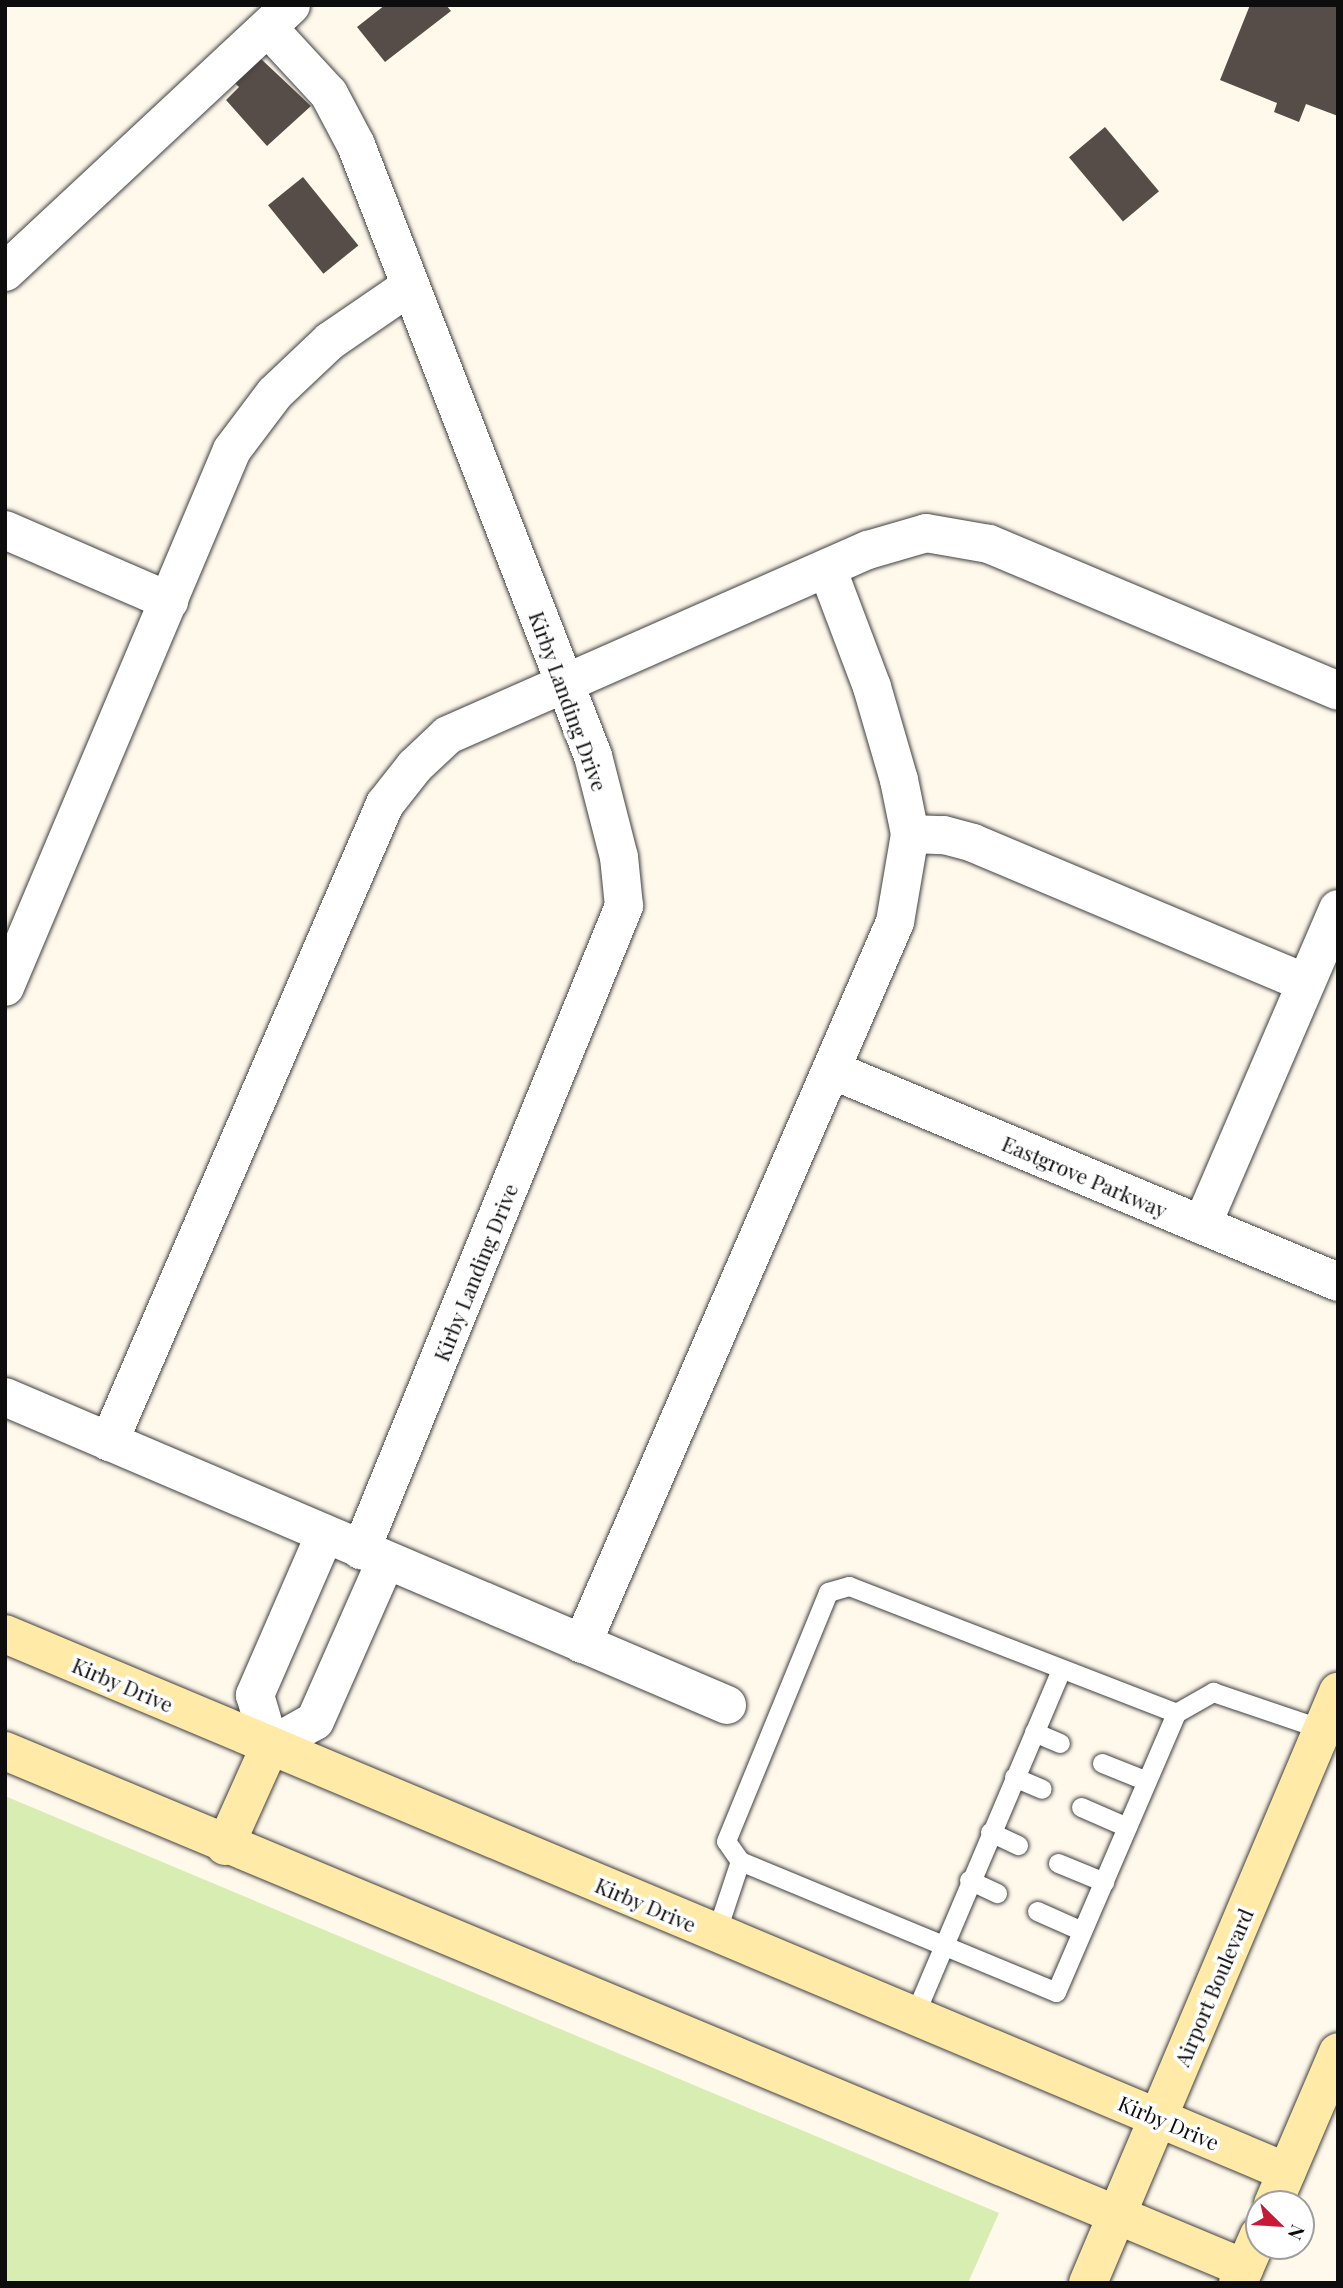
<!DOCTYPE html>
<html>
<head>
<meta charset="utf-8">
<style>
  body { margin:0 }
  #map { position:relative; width:1343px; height:2288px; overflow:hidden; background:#fff9ec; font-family:"Playfair Display",serif }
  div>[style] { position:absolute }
  .green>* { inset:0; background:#d8edb2 }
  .building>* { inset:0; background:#564c48; transform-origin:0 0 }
  .roads { filter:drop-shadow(0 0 2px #404040) drop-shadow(0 0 2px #404040) }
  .lane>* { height:19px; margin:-9.5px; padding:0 9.5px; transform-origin:9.5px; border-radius:9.5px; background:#fff }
  .street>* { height:38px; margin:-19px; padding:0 19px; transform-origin:19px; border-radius:19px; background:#fff }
  .secondary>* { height:38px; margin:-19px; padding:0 19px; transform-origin:19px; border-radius:19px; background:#ffeaa7 }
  span { translate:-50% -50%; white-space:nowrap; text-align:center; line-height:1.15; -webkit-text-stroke:7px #fff; paint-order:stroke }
  .street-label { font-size:21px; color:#0d0d0d }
  .frame { position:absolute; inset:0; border:7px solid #0d0d0d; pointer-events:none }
  .north { position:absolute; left:1245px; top:2190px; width:70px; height:70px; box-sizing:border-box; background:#fff; border:2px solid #9e9e9e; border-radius:50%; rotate:114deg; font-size:19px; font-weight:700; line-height:28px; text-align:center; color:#0d0d0d }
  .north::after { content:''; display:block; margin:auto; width:24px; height:32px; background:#ca1837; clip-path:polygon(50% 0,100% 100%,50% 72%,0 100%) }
</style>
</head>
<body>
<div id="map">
  <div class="green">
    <div style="clip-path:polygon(5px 1796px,999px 2213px,968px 2283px,5px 2283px)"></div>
  </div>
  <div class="building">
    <div style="clip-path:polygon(385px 5px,446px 5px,451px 11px,385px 62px,357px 27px)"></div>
    <div style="clip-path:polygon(1250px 5px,1338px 5px,1338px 116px,1306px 104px,1299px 122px,1274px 112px,1277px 103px,1220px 80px)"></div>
    <div style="clip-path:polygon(260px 58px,311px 106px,267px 146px,226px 100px,239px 87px,234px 82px)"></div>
    <div style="left:1105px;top:127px;width:84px;height:47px;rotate:50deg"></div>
    <div style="left:303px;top:177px;width:88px;height:45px;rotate:51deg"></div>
  </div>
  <div class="roads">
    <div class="lane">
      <div style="left:1034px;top:1732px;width:28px;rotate:23deg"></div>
      <div style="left:1102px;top:1763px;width:48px;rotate:21.8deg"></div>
      <div style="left:1014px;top:1777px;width:30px;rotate:23deg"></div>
      <div style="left:1081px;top:1807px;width:50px;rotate:23.5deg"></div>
      <div style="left:990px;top:1832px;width:31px;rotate:25deg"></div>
      <div style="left:740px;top:1861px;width:342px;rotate:22.5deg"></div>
      <div style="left:1056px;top:1992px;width:304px;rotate:-66.7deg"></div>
      <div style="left:1058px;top:1863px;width:50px;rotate:22.4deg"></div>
      <div style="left:969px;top:1880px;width:31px;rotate:25deg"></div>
      <div style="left:1037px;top:1911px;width:49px;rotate:24deg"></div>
      <div style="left:716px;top:1933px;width:76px;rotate:-71.6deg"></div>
      <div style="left:740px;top:1861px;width:24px;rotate:-125deg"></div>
      <div style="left:726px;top:1841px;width:269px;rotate:-67.7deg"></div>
      <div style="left:828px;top:1592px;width:22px;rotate:-16deg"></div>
      <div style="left:849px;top:1586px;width:351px;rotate:21.2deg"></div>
      <div style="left:1176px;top:1713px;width:43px;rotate:-29.6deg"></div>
      <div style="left:1213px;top:1692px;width:115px;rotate:18.7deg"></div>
      <div style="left:914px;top:2016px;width:377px;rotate:-67deg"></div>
    </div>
    <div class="street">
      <div style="left:269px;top:29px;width:88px;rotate:47.3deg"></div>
      <div style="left:329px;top:94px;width:58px;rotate:62.1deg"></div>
      <div style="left:356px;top:145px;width:655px;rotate:68.8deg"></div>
      <div style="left:593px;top:756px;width:104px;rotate:75.6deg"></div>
      <div style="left:619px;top:857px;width:49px;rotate:84.2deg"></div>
      <div style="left:624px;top:906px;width:696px;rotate:112.21deg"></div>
      <div style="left:5px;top:272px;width:391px;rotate:-43deg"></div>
      <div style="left:5px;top:530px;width:179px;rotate:23.4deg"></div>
      <div style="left:910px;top:834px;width:34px;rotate:2deg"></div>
      <div style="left:944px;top:835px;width:30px;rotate:15deg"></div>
      <div style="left:973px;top:843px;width:361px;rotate:22.8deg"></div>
      <div style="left:5px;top:987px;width:583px;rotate:-67.09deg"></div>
      <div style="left:232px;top:450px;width:71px;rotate:-53deg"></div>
      <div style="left:275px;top:393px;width:76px;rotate:-43.4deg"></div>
      <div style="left:330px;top:341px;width:97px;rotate:-34.5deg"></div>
      <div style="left:832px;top:1070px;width:549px;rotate:22.73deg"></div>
      <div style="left:1202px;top:1225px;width:344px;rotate:-66.7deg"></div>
      <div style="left:5px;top:1397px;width:785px;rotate:23.1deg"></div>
      <div style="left:109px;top:1442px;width:695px;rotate:-66.61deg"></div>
      <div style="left:385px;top:804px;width:48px;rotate:-51.7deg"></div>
      <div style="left:415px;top:766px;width:45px;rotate:-43.2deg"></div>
      <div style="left:448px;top:735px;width:459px;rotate:-23.8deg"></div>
      <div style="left:868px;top:550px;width:60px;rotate:-16.3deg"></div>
      <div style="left:926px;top:533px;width:64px;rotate:9.9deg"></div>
      <div style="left:989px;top:544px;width:379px;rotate:22.8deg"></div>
      <div style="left:325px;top:1534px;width:176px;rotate:113.5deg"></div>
      <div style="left:255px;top:1695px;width:53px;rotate:73.6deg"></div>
      <div style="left:270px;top:1746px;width:51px;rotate:-29.1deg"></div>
      <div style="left:315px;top:1721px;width:174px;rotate:-66.2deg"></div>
      <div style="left:582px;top:1644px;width:787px;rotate:-66.56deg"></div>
      <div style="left:895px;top:922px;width:89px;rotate:-80.3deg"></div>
      <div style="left:910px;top:834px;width:55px;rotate:-101.5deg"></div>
      <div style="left:899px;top:780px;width:97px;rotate:-106.2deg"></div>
      <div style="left:872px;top:687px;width:127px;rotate:-110.7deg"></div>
    </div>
    <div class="secondary">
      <div style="left:5px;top:1634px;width:1390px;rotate:22.77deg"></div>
      <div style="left:5px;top:1751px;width:1343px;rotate:22.65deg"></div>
      <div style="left:225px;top:1846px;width:110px;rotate:-65.8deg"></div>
      <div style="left:1273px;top:2204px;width:165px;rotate:-66.8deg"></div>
      <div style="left:1088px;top:2283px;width:642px;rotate:-67.07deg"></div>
      <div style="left:1238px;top:2283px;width:52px;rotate:-66.4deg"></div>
    </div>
  </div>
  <div class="street-label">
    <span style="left:569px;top:701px;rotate:70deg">Kirby Landing Drive</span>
    <span style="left:1085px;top:1176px;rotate:23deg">Eastgrove Parkway</span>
    <span style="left:475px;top:1272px;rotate:-68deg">Kirby Landing Drive</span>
    <span style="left:123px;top:1684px;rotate:23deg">Kirby Drive</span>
    <span style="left:646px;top:1904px;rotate:23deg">Kirby Drive</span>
    <span style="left:1213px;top:1987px;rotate:-67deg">Airport Boulevard</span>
    <span style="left:1169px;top:2122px;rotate:23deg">Kirby Drive</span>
  </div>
  <div class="frame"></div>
  <div class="north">N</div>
</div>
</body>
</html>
